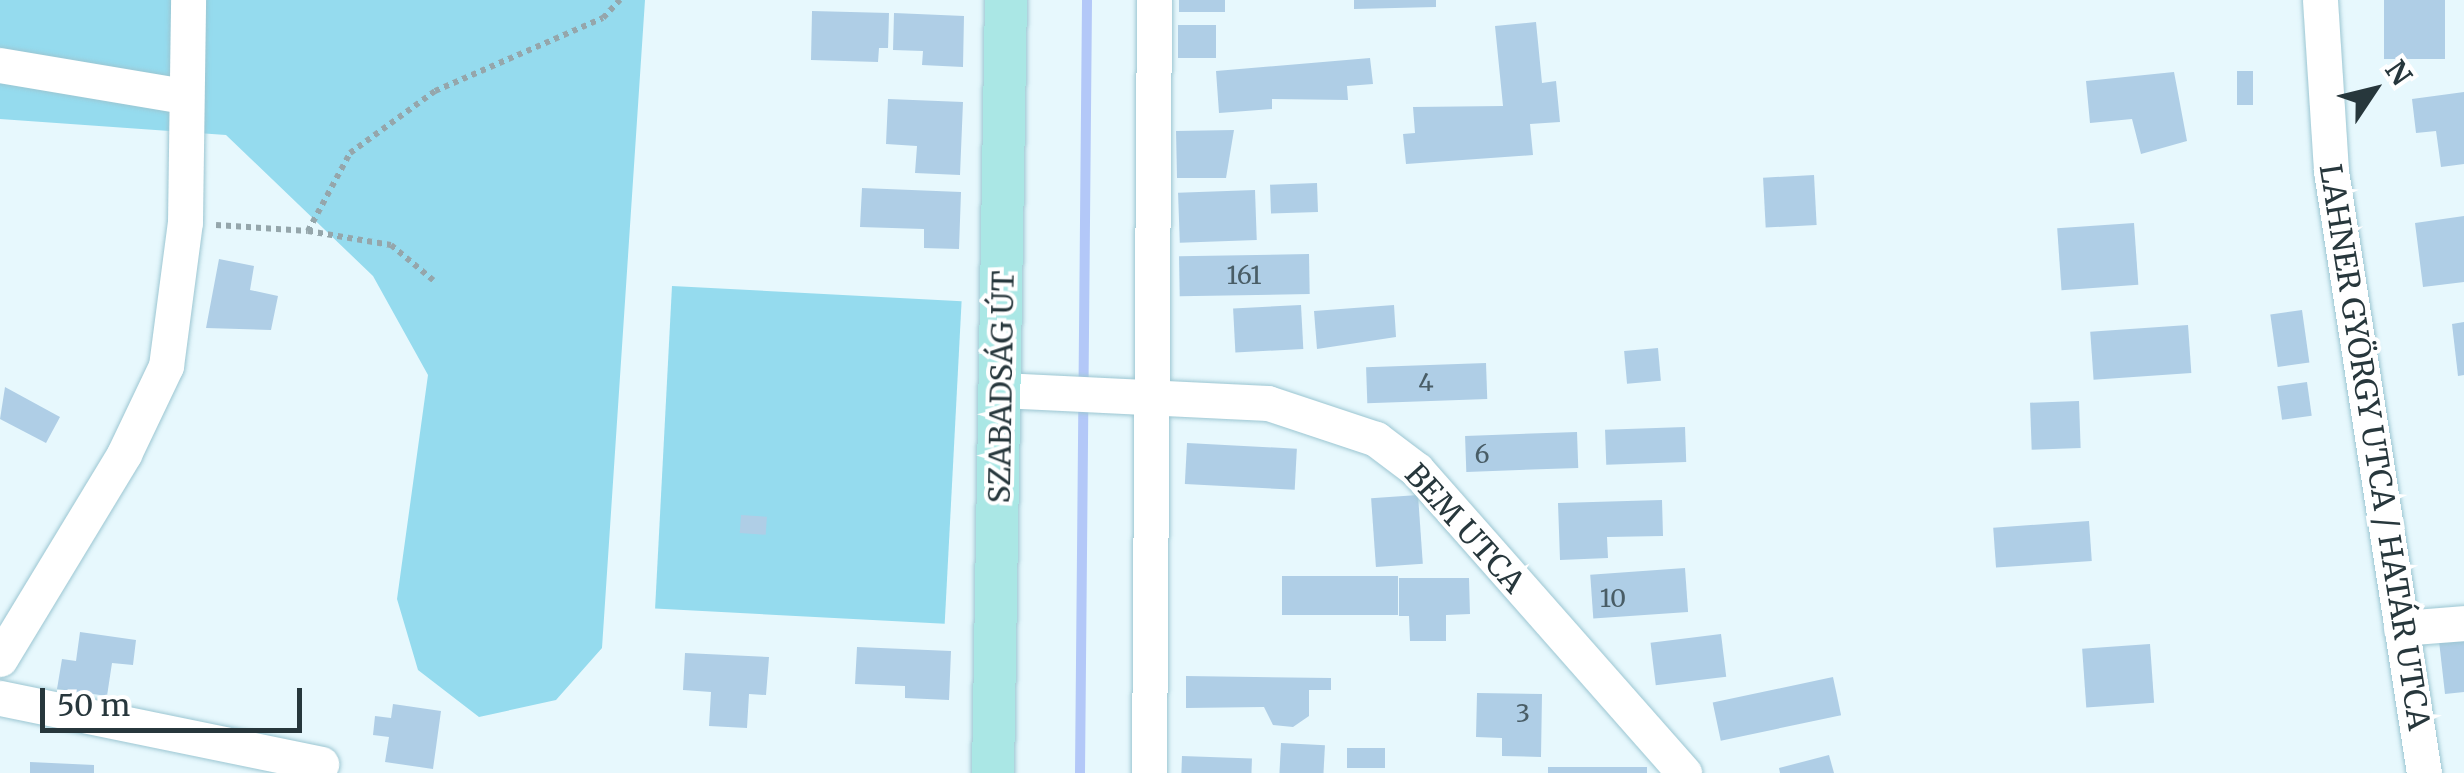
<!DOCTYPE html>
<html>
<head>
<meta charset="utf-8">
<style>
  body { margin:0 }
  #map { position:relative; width:2464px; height:773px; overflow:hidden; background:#e7f8fd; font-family:Merriweather,serif }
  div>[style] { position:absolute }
  .green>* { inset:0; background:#95dbee; transform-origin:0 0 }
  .stream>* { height:10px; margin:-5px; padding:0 5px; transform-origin:5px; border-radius:5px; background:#b3c8f8 }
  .building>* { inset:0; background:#afcee6; transform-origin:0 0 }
  .path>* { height:6px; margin-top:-3px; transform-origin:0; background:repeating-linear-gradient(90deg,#95a6ab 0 5px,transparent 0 10px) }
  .roads { filter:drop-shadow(0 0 2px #9cc6d2) drop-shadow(0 0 2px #9cc6d2) }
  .minor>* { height:35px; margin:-17.5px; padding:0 17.5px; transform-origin:17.5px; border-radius:17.5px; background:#fff }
  .major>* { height:42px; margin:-21px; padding:0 21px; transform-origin:21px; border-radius:21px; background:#aae7e5 }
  span { translate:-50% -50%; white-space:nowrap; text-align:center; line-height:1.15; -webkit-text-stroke:8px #fff; paint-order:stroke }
  .number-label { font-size:25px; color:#495d66 }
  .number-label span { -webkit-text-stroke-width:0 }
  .street-label { font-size:30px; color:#27373c }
  .north { position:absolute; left:2324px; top:40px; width:100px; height:100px; -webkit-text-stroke:8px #fff; paint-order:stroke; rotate:55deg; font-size:28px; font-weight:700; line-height:40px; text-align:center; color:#27373c }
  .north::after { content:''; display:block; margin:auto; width:35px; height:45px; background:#27373c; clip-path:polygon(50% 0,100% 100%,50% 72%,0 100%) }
  .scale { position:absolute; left:40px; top:688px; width:262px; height:45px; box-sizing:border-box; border:5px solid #27373c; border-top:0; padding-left:12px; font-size:30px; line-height:35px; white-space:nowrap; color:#27373c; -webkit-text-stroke:8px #fff; paint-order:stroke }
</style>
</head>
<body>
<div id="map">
  <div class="green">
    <div style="clip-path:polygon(0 0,645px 0,602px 648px,556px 700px,479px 717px,418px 670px,397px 599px,428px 375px,373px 276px,226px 135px,0 119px)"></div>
    <div style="left:672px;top:286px;width:290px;height:323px;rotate:3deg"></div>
  </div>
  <div class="stream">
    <div style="left:1080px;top:773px;width:773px;rotate:-89.48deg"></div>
  </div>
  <div class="building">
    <div style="left:1179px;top:0;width:46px;height:12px"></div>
    <div style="clip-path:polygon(1354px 0,1436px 0,1436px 7px,1354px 9px)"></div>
    <div style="left:2384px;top:0;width:61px;height:59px"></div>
    <div style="clip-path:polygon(812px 11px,889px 13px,888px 48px,879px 48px,878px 62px,811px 60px)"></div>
    <div style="clip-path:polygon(894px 13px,964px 16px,963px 67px,922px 65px,923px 51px,893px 50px)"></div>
    <div style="clip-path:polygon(1536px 22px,1542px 83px,1556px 81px,1560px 122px,1530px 124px,1533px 155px,1406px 164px,1403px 134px,1415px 133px,1413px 107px,1503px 106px,1495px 26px)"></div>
    <div style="left:1178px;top:25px;width:38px;height:33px"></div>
    <div style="clip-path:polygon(1370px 58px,1373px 84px,1347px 86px,1348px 100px,1272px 99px,1272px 109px,1219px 113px,1216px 71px)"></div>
    <div style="left:2237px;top:71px;width:16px;height:34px"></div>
    <div style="clip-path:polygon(2174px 72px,2187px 141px,2141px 154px,2132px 119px,2090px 123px,2086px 81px)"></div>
    <div style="clip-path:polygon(2464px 92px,2464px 164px,2441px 167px,2436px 131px,2416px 133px,2412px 99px)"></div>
    <div style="clip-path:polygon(888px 99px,963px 102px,960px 175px,915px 173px,917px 146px,886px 144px)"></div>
    <div style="clip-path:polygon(1234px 130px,1226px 178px,1177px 178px,1176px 131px)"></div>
    <div style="left:1814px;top:175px;width:50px;height:51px;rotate:87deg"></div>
    <div style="left:1317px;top:183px;width:29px;height:47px;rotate:88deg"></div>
    <div style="clip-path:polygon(862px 188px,961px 192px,959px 249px,924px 248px,924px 229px,860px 227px)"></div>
    <div style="left:1255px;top:190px;width:50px;height:77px;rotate:88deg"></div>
    <div style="clip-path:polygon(2464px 216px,2464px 282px,2423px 287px,2415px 223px)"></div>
    <div style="left:2134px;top:223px;width:62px;height:77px;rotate:86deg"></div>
    <div style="left:1309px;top:254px;width:40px;height:130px;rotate:89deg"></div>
    <div style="clip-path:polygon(219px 259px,254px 266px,250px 290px,278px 296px,271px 330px,206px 328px)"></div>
    <div style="left:1301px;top:305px;width:44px;height:68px;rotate:87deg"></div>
    <div style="clip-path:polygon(1394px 305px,1396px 337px,1317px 349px,1314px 311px)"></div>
    <div style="left:2302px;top:310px;width:53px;height:32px;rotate:82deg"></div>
    <div style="clip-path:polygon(2464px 322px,2464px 375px,2458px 376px,2452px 324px)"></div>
    <div style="left:2188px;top:325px;width:48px;height:98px;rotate:86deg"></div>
    <div style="left:1658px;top:348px;width:33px;height:34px;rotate:85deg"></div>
    <div style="left:1486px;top:363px;width:36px;height:120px;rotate:88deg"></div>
    <div style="left:2307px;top:382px;width:34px;height:30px;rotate:82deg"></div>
    <div style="clip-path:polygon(5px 387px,60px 417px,46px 443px,0 419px)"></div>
    <div style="left:2079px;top:401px;width:47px;height:49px;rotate:88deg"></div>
    <div style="left:1685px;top:427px;width:35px;height:80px;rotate:88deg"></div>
    <div style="left:1577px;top:432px;width:36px;height:112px;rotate:88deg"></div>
    <div style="left:1187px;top:443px;width:110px;height:41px;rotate:3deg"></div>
    <div style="left:1418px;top:495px;width:69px;height:47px;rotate:86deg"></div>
    <div style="clip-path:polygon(1662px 500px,1663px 536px,1607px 537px,1608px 558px,1560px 560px,1558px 503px)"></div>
    <div style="left:741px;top:515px;width:26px;height:18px;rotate:4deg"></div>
    <div style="left:2089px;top:521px;width:40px;height:96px;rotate:86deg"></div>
    <div style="left:1685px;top:568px;width:44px;height:95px;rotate:86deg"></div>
    <div style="left:1282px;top:576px;width:116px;height:39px"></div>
    <div style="clip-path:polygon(1399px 578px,1469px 578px,1470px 614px,1446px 615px,1446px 641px,1410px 641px,1409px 616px,1399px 616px)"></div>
    <div style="clip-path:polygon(80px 632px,136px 640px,133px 665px,112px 663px,107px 696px,57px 689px,62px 659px,76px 661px)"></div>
    <div style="left:1721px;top:634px;width:43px;height:71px;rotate:83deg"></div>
    <div style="clip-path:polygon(2464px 637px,2464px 692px,2445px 694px,2439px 641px)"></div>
    <div style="left:2150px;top:644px;width:59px;height:68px;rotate:86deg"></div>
    <div style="clip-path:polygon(857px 647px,951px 651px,949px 700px,905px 698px,905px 686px,855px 684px)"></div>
    <div style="clip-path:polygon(685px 653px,769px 657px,766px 695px,749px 694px,747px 728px,709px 726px,711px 692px,683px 690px)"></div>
    <div style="clip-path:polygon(1186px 676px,1331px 678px,1331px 690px,1309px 690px,1309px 716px,1293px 727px,1273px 725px,1264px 707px,1186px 708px)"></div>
    <div style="left:1833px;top:677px;width:39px;height:123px;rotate:78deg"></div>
    <div style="clip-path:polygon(1477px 693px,1542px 694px,1541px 757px,1502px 756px,1502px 738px,1476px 737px)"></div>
    <div style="clip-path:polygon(393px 704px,441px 711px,433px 769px,385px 762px,389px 737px,373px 735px,375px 716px,391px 718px)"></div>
    <div style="left:1281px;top:743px;width:44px;height:30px;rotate:3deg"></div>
    <div style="left:1347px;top:748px;width:38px;height:20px"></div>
    <div style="clip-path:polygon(1829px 755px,1834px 773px,1780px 773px,1779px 768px)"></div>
    <div style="left:1182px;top:756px;width:70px;height:17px;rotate:2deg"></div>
    <div style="clip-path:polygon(30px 762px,94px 765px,94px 773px,30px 773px)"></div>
    <div style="left:1548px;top:767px;width:99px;height:6px"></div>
  </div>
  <div class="path">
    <div style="left:216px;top:225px;width:92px;rotate:3.7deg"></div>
    <div style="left:308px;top:231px;width:89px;rotate:-61.7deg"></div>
    <div style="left:350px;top:153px;width:105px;rotate:-36.1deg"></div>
    <div style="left:435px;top:91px;width:183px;rotate:-23.5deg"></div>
    <div style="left:603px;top:18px;width:25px;rotate:-47deg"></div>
    <div style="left:308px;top:231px;width:84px;rotate:9.6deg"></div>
    <div style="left:391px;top:245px;width:55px;rotate:39.8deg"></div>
  </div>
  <div class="roads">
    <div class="minor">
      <div style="left:2320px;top:0;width:171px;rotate:86.3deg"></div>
      <div style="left:2331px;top:171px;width:609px;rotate:81.22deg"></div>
      <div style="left:0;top:65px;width:187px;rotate:9.6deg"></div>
      <div style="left:1001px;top:390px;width:267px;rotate:2.8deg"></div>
      <div style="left:1268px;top:403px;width:114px;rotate:18.4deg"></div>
      <div style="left:1376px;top:439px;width:51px;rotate:37.1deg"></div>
      <div style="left:1417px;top:470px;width:404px;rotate:48.6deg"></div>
      <div style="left:2401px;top:628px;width:63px;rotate:-4.5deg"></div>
      <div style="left:0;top:659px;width:240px;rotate:-58.8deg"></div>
      <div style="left:124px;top:454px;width:98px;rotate:-64.5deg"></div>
      <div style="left:166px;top:366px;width:145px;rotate:-82.5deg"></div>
      <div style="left:185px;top:222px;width:222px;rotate:-89.2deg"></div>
      <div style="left:0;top:698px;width:328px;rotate:11.6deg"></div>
      <div style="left:1149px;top:773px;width:773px;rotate:-89.63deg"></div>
    </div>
    <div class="major">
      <div style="left:993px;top:773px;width:773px;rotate:-89.04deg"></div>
    </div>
  </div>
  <div class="number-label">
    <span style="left:1244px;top:275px">161</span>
    <span style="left:1426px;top:382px">4</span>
    <span style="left:1482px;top:454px">6</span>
    <span style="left:1613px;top:598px">10</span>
    <span style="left:1523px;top:713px">3</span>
  </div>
  <div class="street-label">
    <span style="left:1001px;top:387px;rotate:-89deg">SZABADSÁG ÚT</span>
    <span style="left:2375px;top:447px;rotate:81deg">LAHNER GYÖRGY UTCA / HATÁR UTCA</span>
    <span style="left:1465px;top:528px;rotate:48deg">BEM UTCA</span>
  </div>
  <div class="north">N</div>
  <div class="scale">50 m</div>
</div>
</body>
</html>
